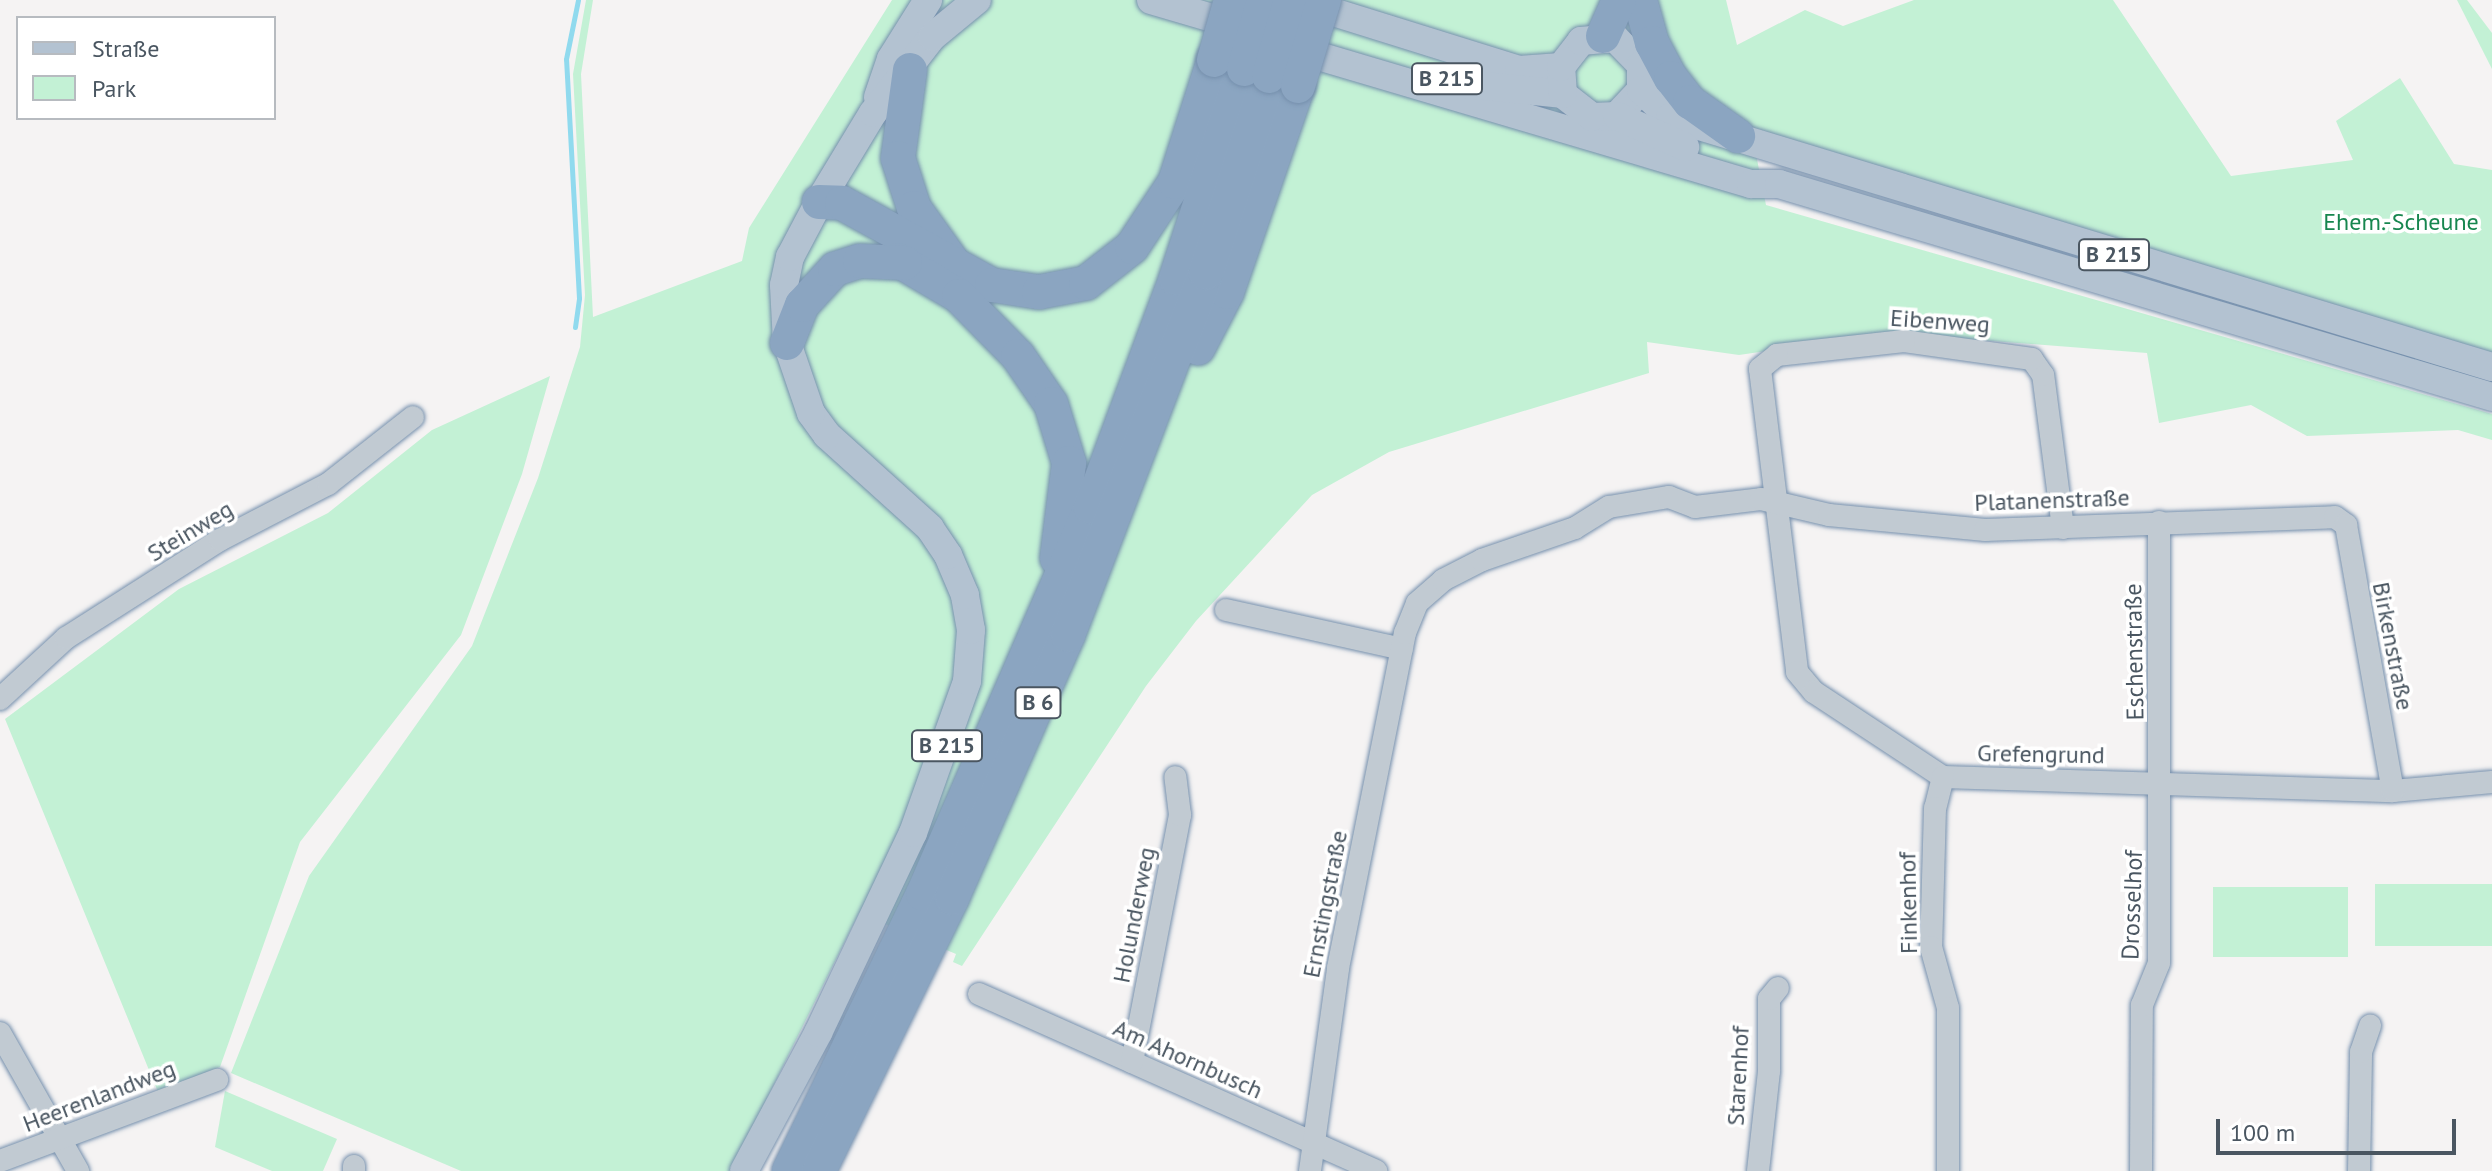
<!DOCTYPE html>
<html>
<head>
<meta charset="utf-8">
<style>
  body { margin:0 }
  #map { position:relative; width:2492px; height:1171px; overflow:hidden; background:#f5f3f3; font-family:"PT Sans",sans-serif }
  div>[style] { position:absolute }
  .green>* { inset:0; background:#c3f1d5; transform-origin:0 0 }
  .stream>* { height:5px; margin:-2.5px; padding:0 2.5px; transform-origin:2.5px; border-radius:2.5px; background:#90daee }
  .roads { filter:drop-shadow(0 0 2px #7690ad) drop-shadow(0 0 2px #7690ad) }
  .minor>* { height:22px; margin:-11px; padding:0 11px; transform-origin:11px; border-radius:11px; background:#c1cad2 }
  .major>* { height:28px; margin:-14px; padding:0 14px; transform-origin:14px; border-radius:14px; background:#b3c2d1 }
  .highway>* { height:34px; margin:-17px; padding:0 17px; transform-origin:17px; border-radius:17px; background:#8ba5c1 }
  .bridges { filter:drop-shadow(0 0 2px #7690ad) drop-shadow(0 0 2px #7690ad) }
  .highway-bridge>* { height:34px; margin:-17px; padding:0 17px; transform-origin:17px; border-radius:17px; background:#8ba5c1 }
  span { translate:-50% -50%; white-space:nowrap; text-align:center; line-height:1.15; -webkit-text-stroke:7px #fff; paint-order:stroke }
  .shield-label span { padding:2px 6px; background:#fff; border:2px solid; border-radius:6px; -webkit-text-stroke-width:0 }
  .shield-label { font-size:22px; color:#4a5661; font-weight:700 }
  .park-label { font-size:24px; color:#17864f }
  .street-label { font-size:24px; color:#4a5661 }
  .legend { position:absolute; left:16px; top:16px; width:260px; height:104px; box-sizing:border-box; background:#fff; border:2px solid #b7bbc0; margin:0; padding:10px 14px; list-style:none; font-size:24px; color:#4a5661 }
  .legend li { display:flex; align-items:center; gap:16px; height:40px }
  .legend b { width:40px; border:2px solid #b7bbc0 }
  .scale { position:absolute; left:2216px; top:1119px; width:240px; height:36px; box-sizing:border-box; border:4px solid #4a5661; border-top:0; padding-left:10px; font-size:24px; line-height:28px; white-space:nowrap; color:#4a5661; -webkit-text-stroke:6px #fff; paint-order:stroke }
</style>
</head>
<body>
<div id="map">
  <div class="green">
    <div style="clip-path:polygon(586px 0,593px 0,581px 74px,593px 317px,742px 261px,749px 228px,892px 0,1726px 0,1737px 45px,1805px 10px,1843px 26px,1914px 0,2113px 0,2231px 176px,2353px 160px,2336px 121px,2400px 78px,2454px 164px,2492px 170px,2492px 353px,1751px 129px,1766px 205px,2492px 414px,2492px 440px,2458px 430px,2307px 436px,2251px 405px,2159px 423px,2147px 353px,1888px 333px,1739px 355px,1647px 342px,1649px 373px,1389px 452px,1312px 495px,1196px 621px,1146px 686px,962px 966px,953px 962px,956px 954px,859px 913px,731px 1171px,461px 1171px,231px 1073px,309px 876px,472px 646px,538px 478px,580px 347px,585px 295px,573px 74px)"></div>
    <div style="clip-path:polygon(2457px 0,2467px 0,2492px 33px,2492px 69px)"></div>
    <div style="clip-path:polygon(550px 376px,522px 474px,461px 635px,300px 842px,220px 1067px,158px 1092px,5px 719px,179px 589px,328px 513px,432px 430px)"></div>
    <div style="left:2375px;top:884px;width:117px;height:62px"></div>
    <div style="left:2213px;top:887px;width:135px;height:70px"></div>
    <div style="clip-path:polygon(225px 1091px,337px 1139px,323px 1171px,272px 1171px,215px 1147px)"></div>
  </div>
  <div class="stream">
    <div style="left:575px;top:327px;width:29px;rotate:-82deg"></div>
    <div style="left:579px;top:298px;width:239px;rotate:-93.1deg"></div>
    <div style="left:566px;top:59px;width:60px;rotate:-78.5deg"></div>
  </div>
  <div class="roads">
    <div class="minor">
      <div style="left:2063px;top:528px;width:154px;rotate:-97.4deg"></div>
      <div style="left:2043px;top:375px;width:19px;rotate:-125deg"></div>
      <div style="left:2032px;top:359px;width:129px;rotate:-172deg"></div>
      <div style="left:1904px;top:341px;width:128px;rotate:173.7deg"></div>
      <div style="left:1777px;top:355px;width:22px;rotate:141deg"></div>
      <div style="left:1760px;top:369px;width:305px;rotate:83deg"></div>
      <div style="left:1797px;top:672px;width:26px;rotate:50deg"></div>
      <div style="left:1814px;top:692px;width:154px;rotate:33.4deg"></div>
      <div style="left:1943px;top:777px;width:450px;rotate:1.8deg"></div>
      <div style="left:2393px;top:791px;width:99px;rotate:-5.2deg"></div>
      <div style="left:1226px;top:610px;width:180px;rotate:12.5deg"></div>
      <div style="left:0;top:699px;width:90px;rotate:-42.7deg"></div>
      <div style="left:66px;top:638px;width:183px;rotate:-32.5deg"></div>
      <div style="left:220px;top:540px;width:122px;rotate:-27.4deg"></div>
      <div style="left:328px;top:484px;width:108px;rotate:-38.2deg"></div>
      <div style="left:1943px;top:777px;width:32px;rotate:104deg"></div>
      <div style="left:1935px;top:808px;width:139px;rotate:91.6deg"></div>
      <div style="left:1931px;top:947px;width:63px;rotate:74.4deg"></div>
      <div style="left:1948px;top:1008px;width:163px;rotate:90deg"></div>
      <div style="left:979px;top:994px;width:435px;rotate:24deg"></div>
      <div style="left:0;top:1033px;width:159px;rotate:60.5deg"></div>
      <div style="left:1132px;top:1062px;width:252px;rotate:-79deg"></div>
      <div style="left:1180px;top:815px;width:38px;rotate:-97deg"></div>
      <div style="left:0;top:1161px;width:232px;rotate:-20.5deg"></div>
      <div style="left:354px;top:1166px;width:5px;rotate:90deg"></div>
      <div style="left:1310px;top:1171px;width:205px;rotate:-82.1deg"></div>
      <div style="left:1338px;top:968px;width:342px;rotate:-78.7deg"></div>
      <div style="left:1405px;top:633px;width:32px;rotate:-68deg"></div>
      <div style="left:1417px;top:603px;width:35px;rotate:-41deg"></div>
      <div style="left:1443px;top:580px;width:44px;rotate:-27.1deg"></div>
      <div style="left:1482px;top:560px;width:98px;rotate:-19deg"></div>
      <div style="left:1575px;top:528px;width:40px;rotate:-32deg"></div>
      <div style="left:1609px;top:507px;width:61px;rotate:-9.5deg"></div>
      <div style="left:1669px;top:497px;width:28px;rotate:21deg"></div>
      <div style="left:1695px;top:507px;width:66px;rotate:-6.9deg"></div>
      <div style="left:1761px;top:499px;width:70px;rotate:13.2deg"></div>
      <div style="left:1829px;top:515px;width:157px;rotate:5.5deg"></div>
      <div style="left:1985px;top:530px;width:350px;rotate:-2.1deg"></div>
      <div style="left:2335px;top:517px;width:14px;rotate:36deg"></div>
      <div style="left:2346px;top:525px;width:270px;rotate:80deg"></div>
      <div style="left:1758px;top:1171px;width:101px;rotate:-83.7deg"></div>
      <div style="left:1769px;top:1071px;width:72px;rotate:-90deg"></div>
      <div style="left:1769px;top:999px;width:14px;rotate:-51deg"></div>
      <div style="left:2141px;top:1171px;width:166px;rotate:-89.7deg"></div>
      <div style="left:2142px;top:1005px;width:45px;rotate:-68deg"></div>
      <div style="left:2159px;top:963px;width:441px;rotate:-90deg"></div>
      <div style="left:2359px;top:1171px;width:119px;rotate:-89deg"></div>
      <div style="left:2361px;top:1052px;width:28px;rotate:-71deg"></div>
    </div>
    <div class="major">
      <div style="left:1151px;top:0;width:96px;rotate:16.4deg"></div>
      <div style="left:1301px;top:2px;width:228px;rotate:17.3deg"></div>
      <div style="left:1519px;top:70px;width:42px;rotate:-4.1deg"></div>
      <div style="left:1288px;top:47px;width:483px;rotate:16.5deg"></div>
      <div style="left:1751px;top:184px;width:28px"></div>
      <div style="left:1779px;top:184px;width:744px;rotate:16.63deg"></div>
      <div style="left:1465px;top:84px;width:99px;rotate:5.8deg"></div>
      <div style="left:1641px;top:90px;width:35px;rotate:133deg"></div>
      <div style="left:1617px;top:116px;width:25px;rotate:178deg"></div>
      <div style="left:1592px;top:117px;width:37px;rotate:-142deg"></div>
      <div style="left:1563px;top:94px;width:27px;rotate:-94deg"></div>
      <div style="left:1561px;top:67px;width:33px;rotate:-52deg"></div>
      <div style="left:1581px;top:41px;width:34px;rotate:-5deg"></div>
      <div style="left:1615px;top:38px;width:37px;rotate:46deg"></div>
      <div style="left:1641px;top:65px;width:25px;rotate:90deg"></div>
      <div style="left:1641px;top:90px;width:40px;rotate:43deg"></div>
      <div style="left:1670px;top:117px;width:859px;rotate:16.92deg"></div>
      <div style="left:878px;top:97px;width:40px;rotate:-71.1deg"></div>
      <div style="left:891px;top:59px;width:70px;rotate:-57.9deg"></div>
      <div style="left:1617px;top:116px;width:75px;rotate:24.5deg"></div>
      <div style="left:744px;top:1171px;width:157px;rotate:-61.8deg"></div>
      <div style="left:818px;top:1033px;width:221px;rotate:-64.6deg"></div>
      <div style="left:913px;top:833px;width:161px;rotate:-70.4deg"></div>
      <div style="left:967px;top:681px;width:51px;rotate:-85.5deg"></div>
      <div style="left:971px;top:630px;width:36px;rotate:-100deg"></div>
      <div style="left:965px;top:595px;width:43px;rotate:-113deg"></div>
      <div style="left:948px;top:555px;width:32px;rotate:-124deg"></div>
      <div style="left:930px;top:528px;width:139px;rotate:-137.9deg"></div>
      <div style="left:827px;top:435px;width:27px;rotate:-126deg"></div>
      <div style="left:811px;top:413px;width:74px;rotate:-108.9deg"></div>
      <div style="left:787px;top:343px;width:58px;rotate:-93deg"></div>
      <div style="left:784px;top:285px;width:29px;rotate:-78deg"></div>
      <div style="left:790px;top:257px;width:62px;rotate:-62.2deg"></div>
      <div style="left:819px;top:202px;width:104px;rotate:-58.8deg"></div>
      <div style="left:873px;top:113px;width:96px;rotate:-52.2deg"></div>
      <div style="left:932px;top:37px;width:58px;rotate:-39.4deg"></div>
    </div>
    <div class="highway">
      <div style="left:1640px;top:0;width:45px;rotate:74.4deg"></div>
      <div style="left:1652px;top:43px;width:40px;rotate:62deg"></div>
      <div style="left:1671px;top:78px;width:31px;rotate:52deg"></div>
      <div style="left:1690px;top:102px;width:59px;rotate:35.3deg"></div>
      <div style="left:1603px;top:36px;width:39px;rotate:-66deg"></div>
      <div style="left:910px;top:70px;width:89px;rotate:97.8deg"></div>
      <div style="left:898px;top:158px;width:52px;rotate:72.3deg"></div>
      <div style="left:914px;top:208px;width:69px;rotate:54.5deg"></div>
      <div style="left:819px;top:202px;width:23px;rotate:2deg"></div>
      <div style="left:842px;top:203px;width:171px;rotate:28.7deg"></div>
      <div style="left:992px;top:285px;width:48px;rotate:8.5deg"></div>
      <div style="left:1039px;top:292px;width:48px;rotate:-10.8deg"></div>
      <div style="left:1086px;top:283px;width:58px;rotate:-38deg"></div>
      <div style="left:1132px;top:247px;width:78px;rotate:-56.5deg"></div>
      <div style="left:1175px;top:182px;width:128px;rotate:-72.3deg"></div>
      <div style="left:898px;top:260px;width:71px;rotate:30.5deg"></div>
      <div style="left:959px;top:296px;width:84px;rotate:45.5deg"></div>
      <div style="left:1018px;top:356px;width:58px;rotate:55.5deg"></div>
      <div style="left:1051px;top:404px;width:62px;rotate:73deg"></div>
      <div style="left:1069px;top:463px;width:96px;rotate:97.2deg"></div>
      <div style="left:787px;top:343px;width:41px;rotate:-68.5deg"></div>
      <div style="left:802px;top:305px;width:49px;rotate:-47.5deg"></div>
      <div style="left:835px;top:269px;width:26px;rotate:-18deg"></div>
      <div style="left:860px;top:261px;width:45px;rotate:2.5deg"></div>
      <div style="left:1198px;top:348px;width:63px;rotate:-62.6deg"></div>
      <div style="left:1227px;top:292px;width:218px;rotate:-71deg"></div>
      <div style="left:789px;top:1171px;width:308px;rotate:-64.2deg"></div>
      <div style="left:923px;top:894px;width:422px;rotate:-66.5deg"></div>
      <div style="left:1091px;top:507px;width:244px;rotate:-69.6deg"></div>
      <div style="left:1176px;top:278px;width:220px;rotate:-72deg"></div>
      <div style="left:819px;top:1171px;width:304px;rotate:-64deg"></div>
      <div style="left:952px;top:898px;width:287px;rotate:-66.2deg"></div>
      <div style="left:1068px;top:635px;width:387px;rotate:-69.1deg"></div>
      <div style="left:1206px;top:273px;width:207px;rotate:-72.3deg"></div>
    </div>
  </div>
  <div class="bridges">
    <div class="highway-bridge">
      <div style="left:1214px;top:60px;width:62px;rotate:-74.2deg"></div>
      <div style="left:1244px;top:69px;width:72px;rotate:-73.8deg"></div>
      <div style="left:1269px;top:76px;width:79px;rotate:-73.9deg"></div>
      <div style="left:1298px;top:86px;width:90px;rotate:-73.2deg"></div>
    </div>
  </div>
  <div class="shield-label">
    <span style="left:1447px;top:79px">B 215</span>
    <span style="left:2114px;top:255px">B 215</span>
    <span style="left:1038px;top:703px">B 6</span>
    <span style="left:947px;top:746px">B 215</span>
  </div>
  <div class="park-label">
    <span style="left:2401px;top:222px">Ehem.-Scheune</span>
  </div>
  <div class="street-label">
    <span style="left:1940px;top:321px;rotate:4deg">Eibenweg</span>
    <span style="left:2052px;top:500px;rotate:-2deg">Platanenstraße</span>
    <span style="left:190px;top:531px;rotate:-31deg">Steinweg</span>
    <span style="left:2393px;top:646px;rotate:79deg">Birkenstraße</span>
    <span style="left:2134px;top:652px;rotate:-91deg">Eschenstraße</span>
    <span style="left:2041px;top:754px;rotate:1deg">Grefengrund</span>
    <span style="left:1908px;top:903px;rotate:-91deg">Finkenhof</span>
    <span style="left:1325px;top:904px;rotate:-79deg">Ernstingstraße</span>
    <span style="left:2132px;top:905px;rotate:-88deg">Drosselhof</span>
    <span style="left:1134px;top:915px;rotate:-79deg">Holunderweg</span>
    <span style="left:1188px;top:1059px;rotate:24deg">Am Ahornbusch</span>
    <span style="left:1738px;top:1076px;rotate:-87deg">Starenhof</span>
    <span style="left:99px;top:1096px;rotate:-21deg">Heerenlandweg</span>
  </div>
  <ul class="legend">
  <li><b style="height:10px;background:#b3c2d1"></b>Straße</li>
  <li><b style="height:22px;background:#c3f1d5"></b>Park</li>
  </ul>
  <div class="scale">100 m</div>
</div>
</body>
</html>
